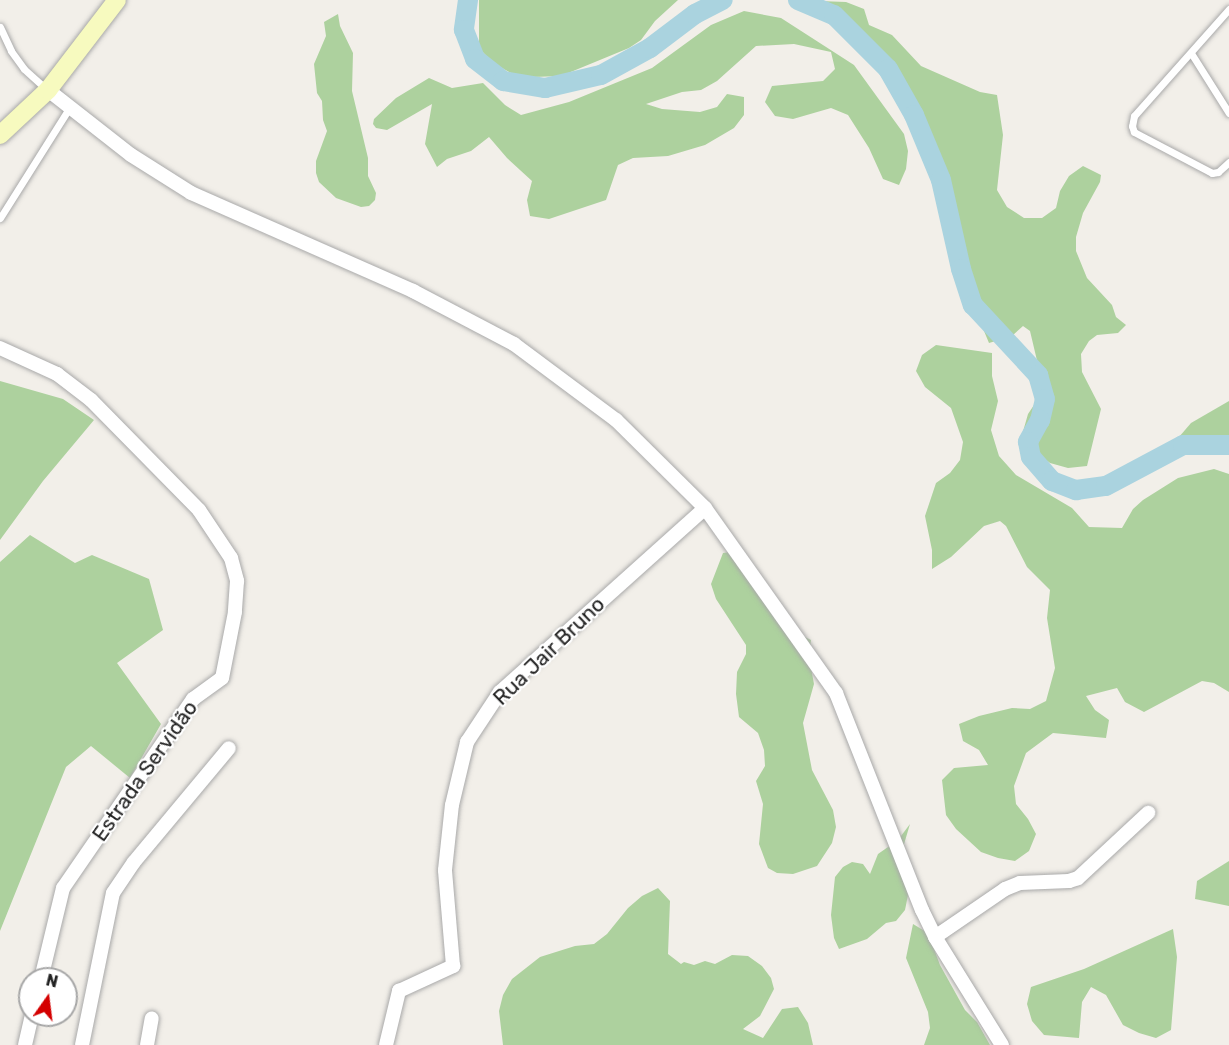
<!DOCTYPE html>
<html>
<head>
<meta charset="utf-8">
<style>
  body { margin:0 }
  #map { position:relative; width:1229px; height:1045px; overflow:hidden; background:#f2efe9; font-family:Rubik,sans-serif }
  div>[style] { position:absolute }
  .forest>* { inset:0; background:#add19e }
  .river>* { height:20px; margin:-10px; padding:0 10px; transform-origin:10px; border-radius:10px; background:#aad3df }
  .roads { filter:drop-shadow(0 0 2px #a9a9a9) drop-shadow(0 0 2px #a9a9a9) }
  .lane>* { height:7px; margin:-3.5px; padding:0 3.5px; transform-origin:3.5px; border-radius:3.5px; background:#fff }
  .street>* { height:14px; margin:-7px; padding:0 7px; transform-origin:7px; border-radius:7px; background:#fff }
  .secondary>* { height:18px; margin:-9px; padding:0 9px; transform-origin:9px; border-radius:9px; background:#f7fabf }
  span { translate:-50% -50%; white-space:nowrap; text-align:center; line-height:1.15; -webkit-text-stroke:4.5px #fff; paint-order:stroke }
  .street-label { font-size:21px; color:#222 }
  .north { position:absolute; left:18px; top:967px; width:60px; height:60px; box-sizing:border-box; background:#fff; border:2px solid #a7a7a7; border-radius:50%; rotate:14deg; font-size:16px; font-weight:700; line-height:24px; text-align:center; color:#222 }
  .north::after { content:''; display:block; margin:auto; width:21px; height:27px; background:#d40000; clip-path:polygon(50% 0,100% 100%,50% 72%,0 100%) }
</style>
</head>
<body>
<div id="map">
  <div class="forest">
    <div style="clip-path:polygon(479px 0,678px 0,655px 21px,641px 40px,629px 48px,561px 76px,533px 77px,511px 73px,493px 63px,479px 48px)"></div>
    <div style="clip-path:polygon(792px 0,846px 2px,864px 9px,869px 25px,892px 35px,921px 66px,980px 92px,997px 95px,1003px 135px,997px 190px,1007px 207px,1024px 218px,1042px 218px,1056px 208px,1060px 191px,1069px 176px,1083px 166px,1101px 175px,1100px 182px,1083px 213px,1076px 237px,1076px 251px,1087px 278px,1112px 305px,1116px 317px,1126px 325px,1118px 333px,1097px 335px,1089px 341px,1081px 354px,1082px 372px,1101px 409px,1087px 466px,1068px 468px,1050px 463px,1029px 447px,1022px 435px,1028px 414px,1044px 390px,1030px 331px,1023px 326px,1012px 336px,989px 343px,969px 295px,953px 226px,930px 170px,918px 109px,898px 68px,878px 46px,856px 39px,821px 15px)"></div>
    <div style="clip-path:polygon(744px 11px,781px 18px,854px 65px,904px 134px,908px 151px,906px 169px,899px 185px,883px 179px,869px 148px,848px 115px,831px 108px,793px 119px,775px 116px,765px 102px,772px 86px,823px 81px,835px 69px,831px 52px,794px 44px,756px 46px,717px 81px,701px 90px,682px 92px,646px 104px,662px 109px,700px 112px,717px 107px,727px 94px,744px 97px,744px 115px,734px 128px,705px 145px,668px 156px,633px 158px,618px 165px,606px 200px,549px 219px,530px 216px,527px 200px,532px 181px,507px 158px,489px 137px,471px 151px,447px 159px,437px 167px,425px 144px,432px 104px,387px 130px,376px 128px,373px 124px,374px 119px,396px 98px,429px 78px,452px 88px,483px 83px,505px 105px,521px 115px,569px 102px,652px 68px,711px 25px)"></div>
    <div style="clip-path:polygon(338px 14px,340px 26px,353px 53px,352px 91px,368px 158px,368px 176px,376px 193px,375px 200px,369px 206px,361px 207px,336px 198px,319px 182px,316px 173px,316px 161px,327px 131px,323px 120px,322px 101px,317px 93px,314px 64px,326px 36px,324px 22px)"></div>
    <div style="clip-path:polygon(936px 345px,992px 353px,992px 376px,998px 401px,991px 430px,999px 456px,1016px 475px,1072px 508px,1089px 527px,1122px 528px,1133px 509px,1143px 500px,1178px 478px,1214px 469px,1229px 474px,1229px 692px,1214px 683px,1202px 681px,1144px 712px,1125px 702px,1117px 688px,1086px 696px,1095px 710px,1109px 720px,1106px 738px,1053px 733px,1026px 753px,1014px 786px,1016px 804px,1028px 819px,1036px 834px,1029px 851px,1015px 861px,998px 858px,981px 852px,956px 829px,946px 815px,942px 780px,954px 768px,988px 765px,979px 750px,963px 741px,959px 724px,979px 716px,1012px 708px,1030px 709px,1046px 701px,1055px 668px,1047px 618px,1050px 590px,1027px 567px,1006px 526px,1000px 521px,984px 526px,951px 557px,932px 569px,932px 550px,925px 516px,936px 483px,950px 473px,960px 460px,963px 442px,951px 408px,925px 387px,916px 371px,922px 355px)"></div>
    <div style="clip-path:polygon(0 381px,63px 399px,94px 420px,43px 481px,0 540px)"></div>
    <div style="clip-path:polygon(1229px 401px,1229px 450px,1179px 437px,1191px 423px)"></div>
    <div style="clip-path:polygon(30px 535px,75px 563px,92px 555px,149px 579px,163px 630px,117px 663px,161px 724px,130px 778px,91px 746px,66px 767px,0 931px,0 562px)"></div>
    <div style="clip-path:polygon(738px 551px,789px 629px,811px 640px,809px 657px,814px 684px,803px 723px,812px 770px,833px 810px,836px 827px,832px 843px,817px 866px,793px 874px,777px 873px,768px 868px,759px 844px,763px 804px,756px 781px,765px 766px,764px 750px,758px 733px,739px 717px,736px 694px,737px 672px,746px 654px,746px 645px,716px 599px,711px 584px,723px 553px)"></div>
    <div style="clip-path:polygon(910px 824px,899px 861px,908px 895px,905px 910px,896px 921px,886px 923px,867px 939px,839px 949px,834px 938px,831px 915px,835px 877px,843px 867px,852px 862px,863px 864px,870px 874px,878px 854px,898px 840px)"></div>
    <div style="clip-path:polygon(1229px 861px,1229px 906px,1195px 899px,1197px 881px)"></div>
    <div style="clip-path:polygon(658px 888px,670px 901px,668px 954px,681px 964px,684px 962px,694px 965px,705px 961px,715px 964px,732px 955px,748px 956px,762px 966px,771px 978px,774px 989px,760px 1016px,743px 1029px,763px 1038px,782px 1009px,798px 1007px,808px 1023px,813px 1045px,503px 1045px,499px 1011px,503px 995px,512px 979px,540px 957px,575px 946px,594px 944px,607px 934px,628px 908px,642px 896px)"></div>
    <div style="clip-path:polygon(913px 924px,928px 933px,940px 965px,965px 1010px,977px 1022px,990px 1045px,924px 1045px,930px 1028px,928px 1012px,906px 958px)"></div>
    <div style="clip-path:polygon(1173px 929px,1177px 957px,1171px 1030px,1156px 1038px,1139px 1033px,1123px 1025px,1106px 995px,1091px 987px,1082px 1002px,1079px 1038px,1044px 1035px,1032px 1021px,1027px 1004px,1031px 987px,1084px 969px)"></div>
  </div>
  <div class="river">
    <div style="left:468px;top:0;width:30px;rotate:98deg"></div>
    <div style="left:464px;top:30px;width:31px;rotate:69deg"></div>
    <div style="left:475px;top:59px;width:36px;rotate:38deg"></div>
    <div style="left:503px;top:81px;width:43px;rotate:9.5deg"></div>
    <div style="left:545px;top:88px;width:57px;rotate:-13.1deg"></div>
    <div style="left:601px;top:75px;width:56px;rotate:-28.9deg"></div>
    <div style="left:650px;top:48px;width:56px;rotate:-37.1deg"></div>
    <div style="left:695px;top:14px;width:31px;rotate:-27deg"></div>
    <div style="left:798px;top:0;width:39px;rotate:23deg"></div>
    <div style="left:834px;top:15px;width:76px;rotate:45deg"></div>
    <div style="left:888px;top:69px;width:53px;rotate:60.5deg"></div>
    <div style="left:914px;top:115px;width:70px;rotate:67.4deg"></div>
    <div style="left:941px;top:180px;width:91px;rotate:77.3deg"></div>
    <div style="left:961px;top:269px;width:38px;rotate:72deg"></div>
    <div style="left:973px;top:305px;width:96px;rotate:47.1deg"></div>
    <div style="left:1038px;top:375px;width:25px;rotate:74deg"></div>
    <div style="left:1045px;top:399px;width:22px;rotate:103deg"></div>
    <div style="left:1040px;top:420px;width:25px;rotate:119deg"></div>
    <div style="left:1028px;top:442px;width:15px;rotate:79deg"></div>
    <div style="left:1031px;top:457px;width:32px;rotate:49deg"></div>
    <div style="left:1052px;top:481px;width:26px;rotate:21deg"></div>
    <div style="left:1076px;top:490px;width:30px;rotate:-8deg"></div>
    <div style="left:1106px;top:486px;width:87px;rotate:-28deg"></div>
    <div style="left:1183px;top:445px;width:46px"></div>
  </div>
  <div class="roads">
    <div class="lane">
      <div style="left:1229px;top:9px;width:143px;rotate:131.6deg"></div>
      <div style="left:1134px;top:116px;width:10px;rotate:101deg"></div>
      <div style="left:1132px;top:126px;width:6px;rotate:72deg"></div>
      <div style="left:1134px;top:132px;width:88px;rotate:27.7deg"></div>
      <div style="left:1212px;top:173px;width:6px;rotate:-9deg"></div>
      <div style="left:1218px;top:172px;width:15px;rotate:-42deg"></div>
      <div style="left:0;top:27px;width:26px;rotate:65deg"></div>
      <div style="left:11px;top:51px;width:22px;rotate:54deg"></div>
      <div style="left:24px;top:69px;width:30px;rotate:42deg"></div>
      <div style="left:1191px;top:53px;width:71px;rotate:57.7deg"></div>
      <div style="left:0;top:218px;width:131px;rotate:-57.8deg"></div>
    </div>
    <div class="street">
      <div style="left:48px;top:90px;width:105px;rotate:38.1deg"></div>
      <div style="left:131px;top:155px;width:71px;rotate:32.3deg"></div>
      <div style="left:191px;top:193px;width:243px;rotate:23.8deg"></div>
      <div style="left:413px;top:291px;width:114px;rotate:27.7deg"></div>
      <div style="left:514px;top:344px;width:127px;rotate:36.7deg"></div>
      <div style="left:616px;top:420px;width:125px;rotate:44.7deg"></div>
      <div style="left:705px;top:508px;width:227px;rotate:54.7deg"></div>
      <div style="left:836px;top:693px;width:233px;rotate:68.4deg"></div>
      <div style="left:922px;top:910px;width:30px;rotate:64deg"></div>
      <div style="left:935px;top:937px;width:127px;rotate:58.2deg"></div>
      <div style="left:0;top:348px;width:63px;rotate:24.5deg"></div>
      <div style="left:57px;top:374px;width:43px;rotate:37.4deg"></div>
      <div style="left:91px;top:400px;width:154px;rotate:45.5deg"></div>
      <div style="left:199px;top:510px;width:58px;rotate:56.3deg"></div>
      <div style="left:231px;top:558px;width:24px;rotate:75deg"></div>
      <div style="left:237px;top:581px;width:31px;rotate:94deg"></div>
      <div style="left:235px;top:612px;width:67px;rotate:101.1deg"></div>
      <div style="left:222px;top:678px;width:36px;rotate:144deg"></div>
      <div style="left:193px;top:699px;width:229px;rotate:124.5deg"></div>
      <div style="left:63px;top:888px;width:94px;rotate:103.6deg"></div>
      <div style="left:935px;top:937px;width:85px;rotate:-34.4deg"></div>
      <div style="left:1005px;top:889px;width:16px;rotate:-22deg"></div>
      <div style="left:1020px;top:883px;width:49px;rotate:-2.3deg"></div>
      <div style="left:1069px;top:881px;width:9px;rotate:-18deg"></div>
      <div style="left:1078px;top:878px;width:96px;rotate:-42.9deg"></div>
      <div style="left:25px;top:1045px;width:31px;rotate:-77deg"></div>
      <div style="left:82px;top:1045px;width:155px;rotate:-78.5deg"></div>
      <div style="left:113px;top:893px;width:37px;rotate:-56deg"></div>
      <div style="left:134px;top:862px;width:148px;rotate:-50.2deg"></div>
      <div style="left:147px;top:1045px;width:27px;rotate:-80deg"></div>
      <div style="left:386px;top:1045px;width:56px;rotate:-76.5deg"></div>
      <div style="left:399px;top:991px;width:60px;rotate:-24.8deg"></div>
      <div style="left:453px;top:966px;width:96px;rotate:-94.8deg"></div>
      <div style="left:445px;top:870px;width:65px;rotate:-83.9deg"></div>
      <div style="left:452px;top:805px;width:65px;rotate:-76.6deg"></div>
      <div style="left:467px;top:742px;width:60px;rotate:-56.6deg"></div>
      <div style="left:500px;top:692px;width:275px;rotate:-41.9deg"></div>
    </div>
    <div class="secondary">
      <div style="left:0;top:135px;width:66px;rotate:-43.2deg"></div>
      <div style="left:48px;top:90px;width:113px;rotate:-52.5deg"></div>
    </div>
  </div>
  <div class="street-label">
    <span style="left:549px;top:651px;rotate:-44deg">Rua Jair Bruno</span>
    <span style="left:145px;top:771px;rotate:-55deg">Estrada Servidão</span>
  </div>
  <div class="north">N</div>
</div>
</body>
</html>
